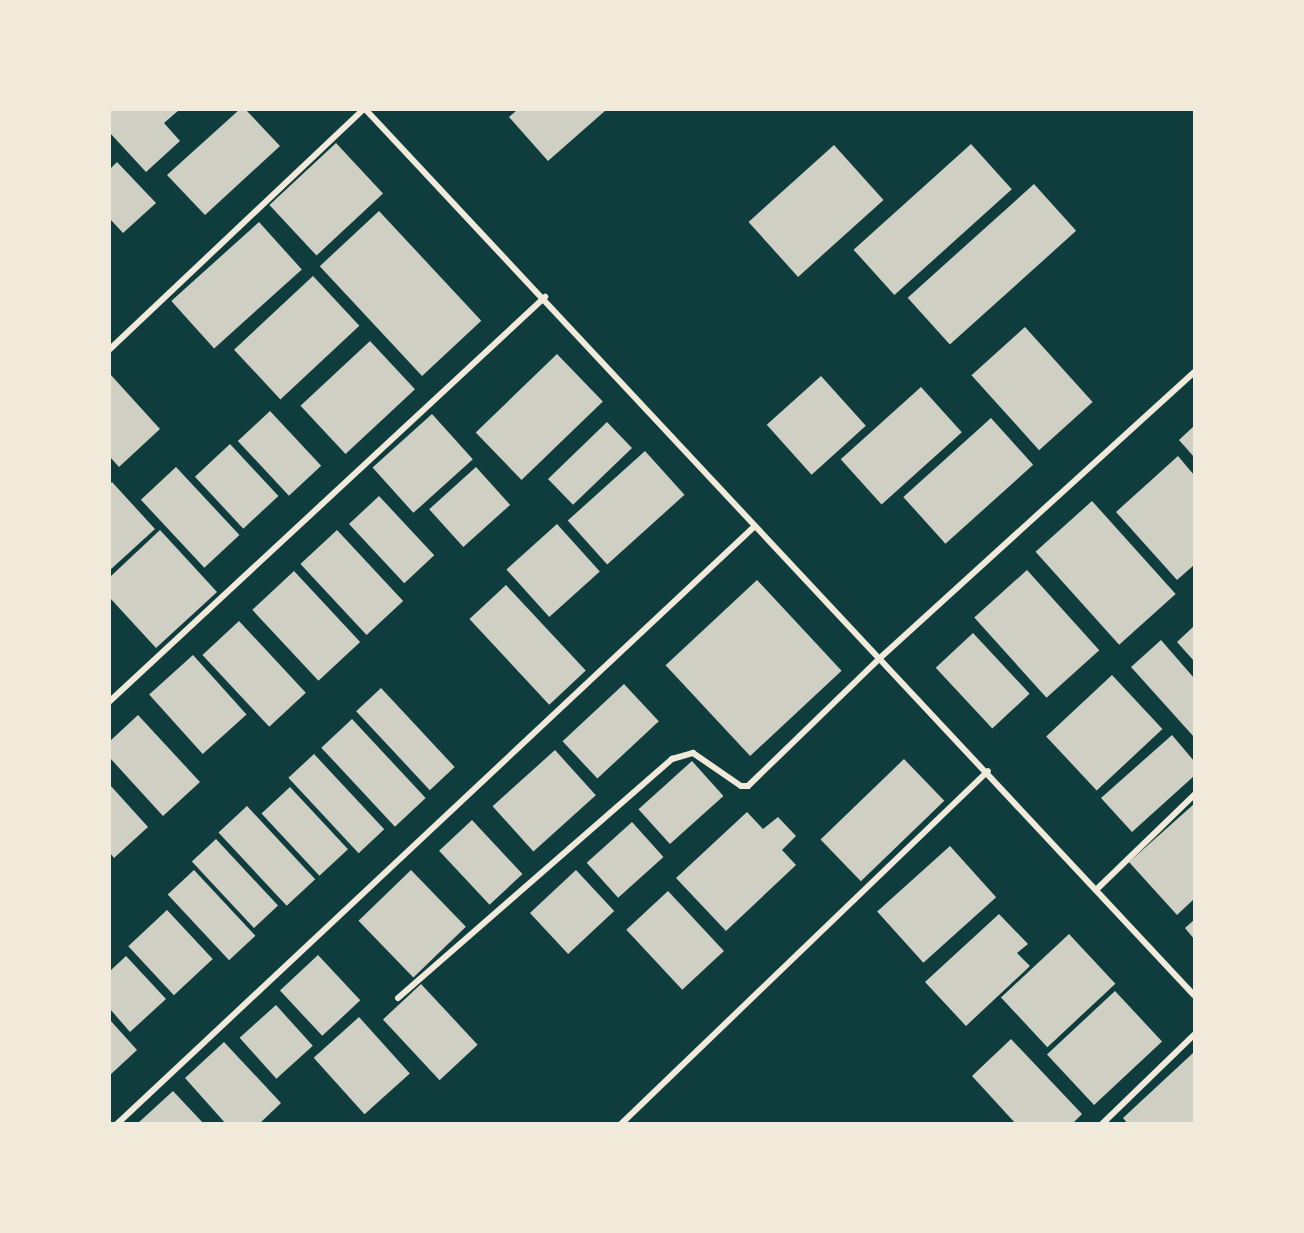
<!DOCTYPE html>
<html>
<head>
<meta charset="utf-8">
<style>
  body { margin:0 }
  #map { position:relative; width:1304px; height:1233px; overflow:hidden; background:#0f3d3e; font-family:Cabin,sans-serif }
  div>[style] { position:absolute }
  .building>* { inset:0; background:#cfcfc3; transform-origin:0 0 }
  .minor>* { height:6px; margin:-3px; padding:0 3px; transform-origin:3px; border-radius:3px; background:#f1e9da }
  span { translate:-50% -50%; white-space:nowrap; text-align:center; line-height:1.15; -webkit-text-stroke:4.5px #f1e9da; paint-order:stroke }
  .frame { position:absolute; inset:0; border:111px solid #f1e9da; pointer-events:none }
</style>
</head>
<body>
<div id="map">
  <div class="building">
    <div style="clip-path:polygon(110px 110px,179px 110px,164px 123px,180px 141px,146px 172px,110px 133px)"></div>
    <div style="clip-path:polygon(239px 110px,246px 110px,280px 146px,205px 215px,167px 175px)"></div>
    <div style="clip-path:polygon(517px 110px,606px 110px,548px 161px,509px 117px)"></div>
    <div style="left:336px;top:143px;width:69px;height:91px;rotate:47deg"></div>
    <div style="left:971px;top:144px;width:61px;height:158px;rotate:48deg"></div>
    <div style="left:834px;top:145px;width:74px;height:115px;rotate:48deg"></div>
    <div style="clip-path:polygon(117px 162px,156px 203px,123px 233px,110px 219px,110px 169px)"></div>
    <div style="left:1034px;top:184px;width:63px;height:170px;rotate:48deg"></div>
    <div style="left:379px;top:211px;width:150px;height:81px;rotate:47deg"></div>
    <div style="left:259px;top:222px;width:64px;height:118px;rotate:48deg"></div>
    <div style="left:313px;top:276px;width:68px;height:108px;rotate:47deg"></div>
    <div style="left:1025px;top:327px;width:101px;height:72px;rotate:48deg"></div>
    <div style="left:370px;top:341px;width:66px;height:95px;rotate:47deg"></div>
    <div style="left:557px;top:354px;width:66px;height:113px;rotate:46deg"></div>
    <div style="clip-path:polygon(110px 374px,160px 429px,119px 467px,110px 457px)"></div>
    <div style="left:821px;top:376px;width:67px;height:73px;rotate:48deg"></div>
    <div style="left:921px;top:387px;width:61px;height:108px;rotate:48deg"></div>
    <div style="left:270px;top:411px;width:75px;height:44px;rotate:47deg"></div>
    <div style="left:432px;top:414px;width:61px;height:80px;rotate:48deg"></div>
    <div style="left:991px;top:418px;width:63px;height:118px;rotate:48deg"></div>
    <div style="left:607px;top:422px;width:36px;height:82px;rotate:46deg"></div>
    <div style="clip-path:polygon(1194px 426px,1194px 457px,1179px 440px)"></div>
    <div style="left:230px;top:444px;width:71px;height:48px;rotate:47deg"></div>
    <div style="left:645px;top:451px;width:59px;height:104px;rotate:48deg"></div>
    <div style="clip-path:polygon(1178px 456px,1194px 475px,1194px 565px,1177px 580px,1116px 512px)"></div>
    <div style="left:176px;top:467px;width:93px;height:48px;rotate:47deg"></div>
    <div style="left:476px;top:467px;width:51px;height:63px;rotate:48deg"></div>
    <div style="clip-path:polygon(112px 482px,155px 529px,110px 570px,110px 484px)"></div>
    <div style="left:379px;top:496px;width:81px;height:41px;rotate:47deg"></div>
    <div style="left:1092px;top:501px;width:125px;height:76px;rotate:48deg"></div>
    <div style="left:557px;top:524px;width:64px;height:68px;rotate:48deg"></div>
    <div style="clip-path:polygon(160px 530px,217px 592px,156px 648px,110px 598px,110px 577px)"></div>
    <div style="left:337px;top:530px;width:97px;height:50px;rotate:47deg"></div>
    <div style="left:1027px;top:570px;width:108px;height:71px;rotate:48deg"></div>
    <div style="left:294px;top:571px;width:97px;height:57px;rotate:47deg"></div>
    <div style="left:757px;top:580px;width:124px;height:125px;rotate:47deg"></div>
    <div style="left:506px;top:585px;width:117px;height:50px;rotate:47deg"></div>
    <div style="left:239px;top:621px;width:98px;height:50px;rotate:47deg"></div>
    <div style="clip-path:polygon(1194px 626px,1194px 661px,1177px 642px)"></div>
    <div style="left:973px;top:633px;width:83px;height:51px;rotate:47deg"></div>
    <div style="clip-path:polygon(1161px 640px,1194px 678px,1194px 737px,1131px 667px)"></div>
    <div style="left:193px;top:655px;width:80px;height:59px;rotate:48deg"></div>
    <div style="left:1112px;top:675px;width:74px;height:90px;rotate:47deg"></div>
    <div style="left:624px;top:684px;width:51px;height:84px;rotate:47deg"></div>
    <div style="left:381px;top:688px;width:108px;height:34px;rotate:47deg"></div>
    <div style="clip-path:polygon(138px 715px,200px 782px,163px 816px,110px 758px,110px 741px)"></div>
    <div style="left:352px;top:719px;width:108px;height:42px;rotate:47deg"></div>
    <div style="clip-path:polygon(1172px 735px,1194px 761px,1194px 776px,1132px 832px,1101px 798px)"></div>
    <div style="left:555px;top:750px;width:61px;height:84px;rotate:48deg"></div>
    <div style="left:314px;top:754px;width:103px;height:35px;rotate:47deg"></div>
    <div style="left:904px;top:759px;width:58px;height:116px;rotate:46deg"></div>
    <div style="left:692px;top:761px;width:47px;height:72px;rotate:48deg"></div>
    <div style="clip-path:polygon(110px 785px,148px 827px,114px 858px,110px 853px)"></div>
    <div style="left:290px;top:787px;width:85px;height:39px;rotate:47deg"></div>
    <div style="clip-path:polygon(1194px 804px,1194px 899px,1177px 915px,1129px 862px)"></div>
    <div style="left:247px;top:806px;width:100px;height:39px;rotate:47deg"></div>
    <div style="clip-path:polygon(747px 812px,763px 829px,778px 817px,796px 836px,782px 850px,796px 865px,726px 931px,676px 878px)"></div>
    <div style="left:472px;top:820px;width:74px;height:45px;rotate:47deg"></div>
    <div style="left:632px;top:822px;width:47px;height:61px;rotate:48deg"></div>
    <div style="left:216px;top:839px;width:91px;height:33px;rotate:47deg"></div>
    <div style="left:950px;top:846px;width:69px;height:98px;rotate:48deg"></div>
    <div style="left:194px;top:870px;width:90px;height:36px;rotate:47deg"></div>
    <div style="left:411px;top:870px;width:79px;height:73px;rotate:46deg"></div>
    <div style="left:576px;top:870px;width:56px;height:63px;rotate:47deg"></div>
    <div style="left:668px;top:891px;width:82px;height:57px;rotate:47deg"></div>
    <div style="left:167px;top:910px;width:67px;height:53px;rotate:47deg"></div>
    <div style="clip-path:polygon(999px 914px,1028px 944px,1017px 953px,1030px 966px,966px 1026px,925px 982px)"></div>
    <div style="clip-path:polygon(1194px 920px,1194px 939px,1185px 928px)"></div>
    <div style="left:1069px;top:934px;width:68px;height:93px;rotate:47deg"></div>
    <div style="left:318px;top:955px;width:62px;height:52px;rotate:47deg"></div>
    <div style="clip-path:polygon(126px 956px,166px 999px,130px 1032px,110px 1009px,110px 971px)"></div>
    <div style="left:421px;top:984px;width:83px;height:52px;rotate:47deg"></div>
    <div style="left:1115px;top:991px;width:69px;height:93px;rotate:47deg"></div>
    <div style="left:276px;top:1005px;width:55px;height:49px;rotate:48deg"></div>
    <div style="left:359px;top:1017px;width:76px;height:61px;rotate:48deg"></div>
    <div style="clip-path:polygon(110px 1020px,137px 1050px,110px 1075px)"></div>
    <div style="clip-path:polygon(1011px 1039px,1082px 1114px,1072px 1124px,1016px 1124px,972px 1076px)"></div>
    <div style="clip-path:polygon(224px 1042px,281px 1103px,259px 1124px,226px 1124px,185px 1078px)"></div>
    <div style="clip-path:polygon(1193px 1053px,1194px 1124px,1128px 1124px,1123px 1118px)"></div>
    <div style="clip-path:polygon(173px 1091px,204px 1124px,137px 1124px)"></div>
  </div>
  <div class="minor">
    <div style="left:366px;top:110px;width:1212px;rotate:46.91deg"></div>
    <div style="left:110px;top:349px;width:348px;rotate:-43.4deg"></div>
    <div style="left:110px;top:701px;width:594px;rotate:-42.88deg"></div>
    <div style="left:1097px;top:889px;width:135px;rotate:-44.1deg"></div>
    <div style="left:398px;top:998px;width:364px;rotate:-41.1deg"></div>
    <div style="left:672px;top:759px;width:22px;rotate:-16deg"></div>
    <div style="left:693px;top:753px;width:58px;rotate:34.5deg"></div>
    <div style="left:741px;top:786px;width:7px"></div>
    <div style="left:748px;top:786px;width:184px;rotate:-44.1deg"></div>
    <div style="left:880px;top:658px;width:425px;rotate:-42.3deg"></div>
    <div style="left:117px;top:1124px;width:874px;rotate:-43.15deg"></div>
    <div style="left:621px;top:1124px;width:509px;rotate:-43.89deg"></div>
    <div style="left:1102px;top:1124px;width:128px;rotate:-44.1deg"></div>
  </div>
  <div class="frame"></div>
</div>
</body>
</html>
